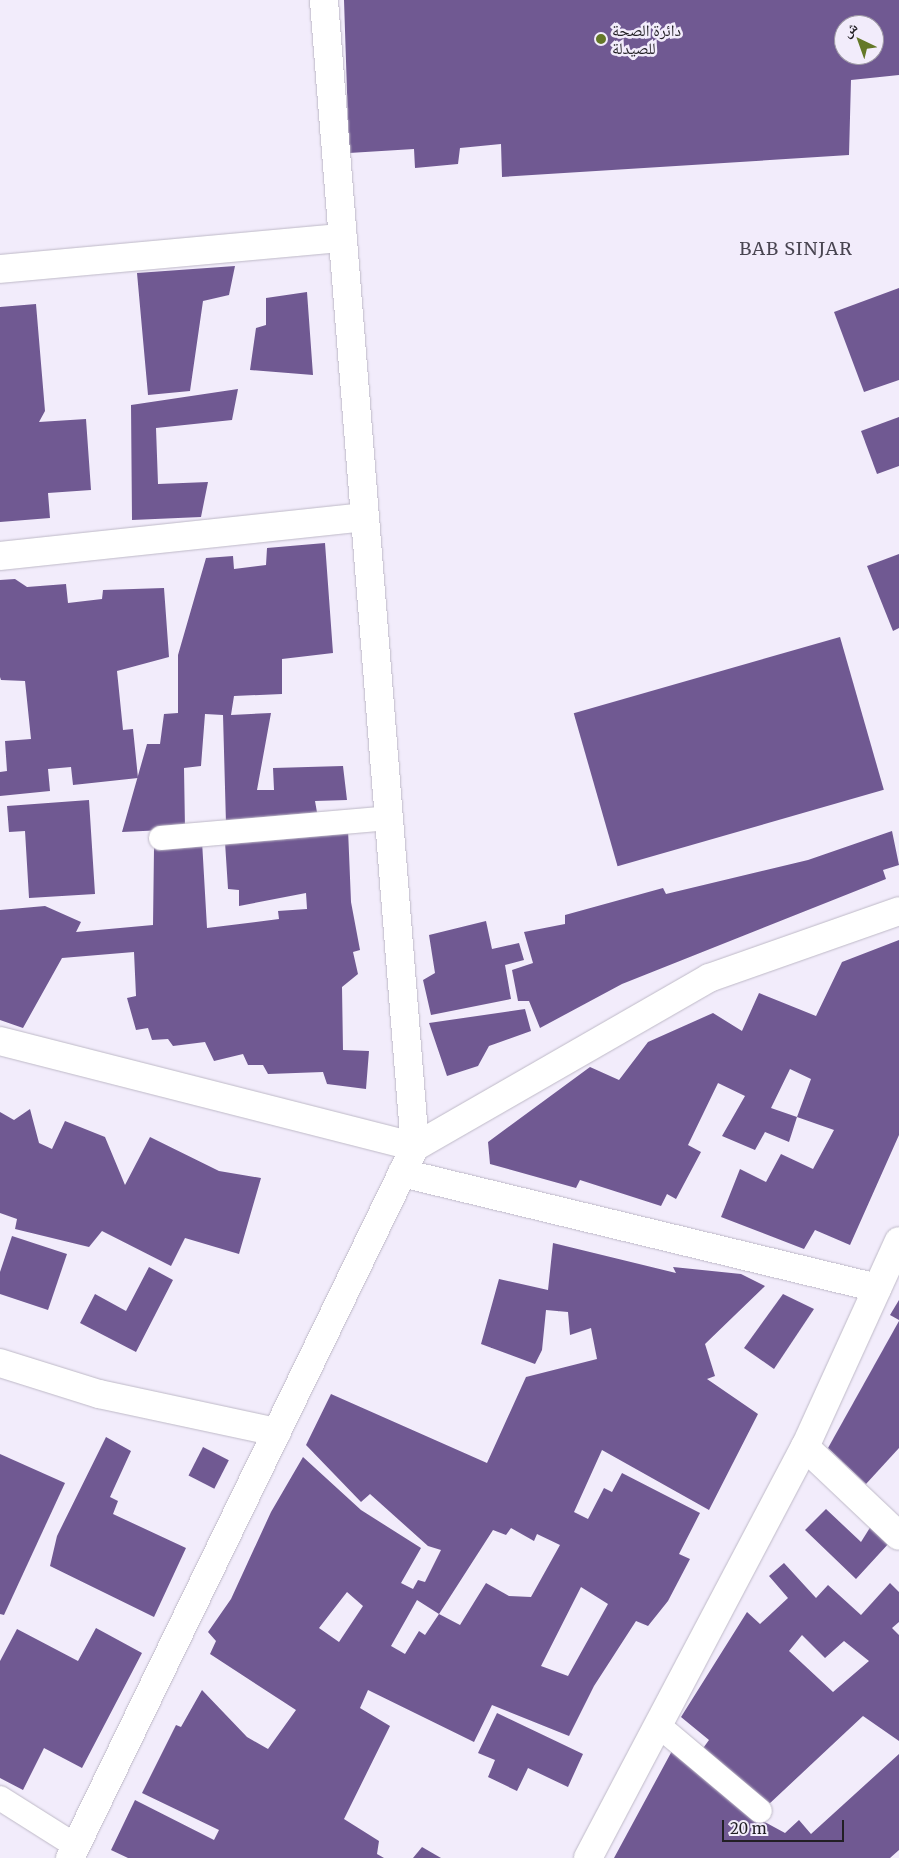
<!DOCTYPE html>
<html>
<head>
<meta charset="utf-8">
<style>
  body { margin:0 }
  #map { position:relative; width:899px; height:1858px; overflow:hidden; background:#f2ecfb; font-family:Merriweather,"Noto Naskh Arabic",serif }
  div>[style] { position:absolute }
  .building>* { inset:0; background:#705992; transform-origin:0 0 }
  .roads { filter:drop-shadow(0 0 1px #beb9c7) drop-shadow(0 0 1px #beb9c7) }
  .service>* { height:24px; margin:-12px; padding:0 12px; transform-origin:12px; border-radius:12px; background:#fff }
  .minor>* { height:28px; margin:-14px; padding:0 14px; transform-origin:14px; border-radius:14px; background:#fff }
  .dots>* { width:14px; height:14px; translate:-50% -50%; box-sizing:border-box; border:2px solid #f2ecfb; border-radius:50% }
  span { translate:-50% -50%; white-space:nowrap; text-align:center; line-height:1.15; -webkit-text-stroke:5px #f2ecfb; paint-order:stroke }
  .poi-label { font-size:16px; color:#211f24 }
  .left { translate:0 -50%; text-align:left }
  .neighbourhood-label { font-size:18px; color:#494551; letter-spacing:1px }
  .north { position:absolute; left:834px; top:15px; width:50px; height:50px; box-sizing:border-box; background:#f2ecfb; border:1px solid #9e9aa5; border-radius:50%; rotate:318deg; font-size:14px; font-weight:700; line-height:20px; text-align:center; color:#211f24 }
  .north::after { content:''; display:block; margin:auto; width:18px; height:22px; background:#647828; clip-path:polygon(50% 0,100% 100%,50% 72%,0 100%) }
  .scale { position:absolute; left:722px; top:1820px; width:122px; height:22px; box-sizing:border-box; border:2px solid #211f24; border-top:0; padding-left:6px; font-size:15px; line-height:18px; white-space:nowrap; color:#211f24; -webkit-text-stroke:4px #f2ecfb; paint-order:stroke }
</style>
</head>
<body>
<div id="map">
  <div class="building">
    <div style="clip-path:polygon(evenodd,344px 0,899px 0,899px 75px,851px 80px,849px 155px,502px 177px,501px 144px,460px 148px,458px 164px,415px 168px,414px 149px,349px 153px,344px 0,844px 25px,874px 25px,874px 55px,844px 55px,844px 25px)"></div>
    <div style="clip-path:polygon(235px 266px,229px 295px,203px 301px,190px 391px,148px 395px,137px 273px)"></div>
    <div style="clip-path:polygon(899px 288px,899px 380px,864px 392px,834px 312px)"></div>
    <div style="clip-path:polygon(307px 292px,313px 375px,250px 370px,256px 328px,266px 325px,266px 298px)"></div>
    <div style="clip-path:polygon(36px 304px,45px 411px,39px 422px,86px 419px,91px 490px,48px 493px,50px 518px,0 522px,0 307px)"></div>
    <div style="clip-path:polygon(238px 389px,232px 420px,156px 428px,158px 484px,208px 482px,201px 517px,132px 520px,131px 405px)"></div>
    <div style="clip-path:polygon(899px 417px,899px 466px,877px 474px,861px 431px)"></div>
    <div style="clip-path:polygon(325px 543px,333px 653px,282px 659px,282px 694px,234px 696px,231px 715px,271px 713px,257px 790px,274px 790px,273px 768px,343px 766px,347px 800px,315px 801px,318px 818px,226px 824px,223px 715px,205px 714px,201px 766px,184px 768px,185px 829px,122px 832px,147px 744px,160px 744px,164px 714px,178px 713px,178px 655px,206px 558px,233px 556px,234px 569px,266px 565px,267px 548px)"></div>
    <div style="clip-path:polygon(899px 554px,899px 628px,893px 631px,867px 566px)"></div>
    <div style="clip-path:polygon(15px 579px,27px 587px,66px 584px,68px 603px,102px 599px,103px 590px,164px 588px,169px 657px,117px 671px,123px 730px,133px 729px,138px 778px,73px 785px,71px 767px,48px 769px,50px 791px,0 796px,0 772px,7px 771px,5px 741px,31px 739px,25px 681px,1px 680px,0 677px,0 580px)"></div>
    <div style="left:840px;top:637px;width:159px;height:277px;rotate:74deg"></div>
    <div style="clip-path:polygon(89px 800px,95px 894px,29px 898px,25px 831px,9px 832px,7px 806px)"></div>
    <div style="clip-path:polygon(348px 829px,351px 902px,360px 950px,353px 952px,358px 974px,342px 987px,343px 1050px,369px 1051px,366px 1089px,327px 1084px,323px 1072px,268px 1074px,263px 1065px,248px 1065px,243px 1054px,214px 1061px,205px 1042px,173px 1046px,168px 1039px,152px 1040px,148px 1028px,136px 1030px,127px 998px,136px 996px,134px 952px,62px 958px,23px 1028px,0 1020px,0 910px,45px 906px,81px 922px,76px 932px,153px 925px,154px 848px,202px 841px,207px 928px,279px 919px,278px 911px,307px 909px,306px 893px,239px 906px,239px 890px,228px 889px,225px 842px)"></div>
    <div style="clip-path:polygon(892px 831px,899px 865px,883px 870px,886px 879px,622px 984px,540px 1028px,529px 1001px,518px 1001px,512px 970px,533px 963px,524px 932px,565px 924px,565px 915px,663px 888px,666px 894px,808px 860px)"></div>
    <div style="clip-path:polygon(486px 921px,492px 949px,519px 943px,524px 960px,505px 965px,511px 999px,431px 1015px,423px 980px,435px 973px,429px 935px)"></div>
    <div style="clip-path:polygon(899px 940px,899px 1135px,850px 1245px,815px 1230px,804px 1249px,721px 1217px,740px 1169px,766px 1182px,781px 1154px,813px 1169px,834px 1130px,797px 1117px,811px 1079px,790px 1069px,771px 1108px,797px 1117px,789px 1142px,765px 1132px,755px 1150px,722px 1136px,745px 1096px,718px 1083px,688px 1145px,701px 1152px,676px 1199px,667px 1194px,661px 1206px,580px 1180px,576px 1188px,490px 1164px,488px 1142px,590px 1067px,619px 1080px,648px 1042px,713px 1013px,742px 1031px,759px 993px,816px 1016px,842px 962px)"></div>
    <div style="clip-path:polygon(525px 1009px,531px 1031px,489px 1046px,478px 1066px,447px 1076px,429px 1023px)"></div>
    <div style="clip-path:polygon(30px 1109px,39px 1143px,52px 1149px,65px 1121px,105px 1137px,125px 1185px,150px 1137px,219px 1171px,261px 1178px,239px 1254px,185px 1238px,171px 1266px,102px 1231px,89px 1247px,15px 1229px,17px 1219px,0 1213px,0 1112px,14px 1120px)"></div>
    <div style="clip-path:polygon(12px 1236px,67px 1254px,48px 1310px,0 1294px,0 1272px)"></div>
    <div style="clip-path:polygon(evenodd,553px 1243px,676px 1273px,673px 1267px,741px 1274px,765px 1286px,705px 1344px,715px 1376px,707px 1379px,758px 1414px,709px 1510px,602px 1450px,574px 1512px,588px 1519px,604px 1488px,612px 1492px,622px 1473px,700px 1513px,679px 1554px,690px 1559px,668px 1601px,648px 1626px,636px 1621px,594px 1686px,569px 1736px,492px 1705px,474px 1742px,368px 1690px,360px 1708px,390px 1726px,344px 1819px,379px 1841px,377px 1854px,384px 1858px,128px 1858px,111px 1850px,135px 1800px,214px 1840px,219px 1830px,142px 1793px,176px 1725px,181px 1727px,202px 1690px,247px 1737px,268px 1749px,296px 1710px,210px 1654px,216px 1641px,208px 1632px,231px 1599px,271px 1512px,303px 1457px,361px 1510px,421px 1548px,401px 1583px,413px 1589px,418px 1580px,425px 1582px,441px 1550px,428px 1546px,370px 1494px,361px 1502px,306px 1445px,331px 1394px,487px 1463px,526px 1377px,597px 1359px,591px 1328px,570px 1335px,568px 1312px,546px 1310px,542px 1350px,535px 1364px,481px 1344px,499px 1279px,548px 1290px,553px 1243px,511px 1528px,534px 1541px,537px 1534px,560px 1545px,531px 1597px,509px 1596px,486px 1583px,460px 1625px,439px 1614px,425px 1635px,419px 1631px,405px 1654px,391px 1646px,417px 1600px,439px 1614px,493px 1530px,506px 1535px,511px 1528px,553px 1243px,581px 1587px,608px 1604px,568px 1676px,541px 1666px,581px 1587px,553px 1243px,347px 1592px,363px 1606px,339px 1642px,319px 1628px,347px 1592px)"></div>
    <div style="clip-path:polygon(149px 1267px,173px 1280px,136px 1352px,80px 1323px,95px 1294px,126px 1311px)"></div>
    <div style="clip-path:polygon(783px 1294px,814px 1309px,774px 1369px,744px 1348px)"></div>
    <div style="clip-path:polygon(899px 1300px,899px 1320px,890px 1315px)"></div>
    <div style="clip-path:polygon(899px 1321px,899px 1448px,866px 1484px,828px 1448px)"></div>
    <div style="clip-path:polygon(106px 1437px,131px 1451px,110px 1497px,118px 1501px,113px 1514px,186px 1548px,154px 1617px,50px 1566px,57px 1536px)"></div>
    <div style="left:203px;top:1447px;width:29px;height:32px;rotate:27deg"></div>
    <div style="clip-path:polygon(0 1454px,65px 1483px,4px 1615px,0 1614px)"></div>
    <div style="clip-path:polygon(826px 1509px,861px 1542px,871px 1526px,890px 1542px,856px 1579px,805px 1530px)"></div>
    <div style="clip-path:polygon(evenodd,784px 1563px,816px 1598px,828px 1585px,861px 1615px,890px 1583px,899px 1592px,899px 1622px,892px 1628px,899px 1635px,899px 1741px,863px 1716px,768px 1805px,701px 1751px,709px 1740px,681px 1717px,747px 1612px,760px 1624px,788px 1598px,769px 1576px,784px 1563px,802px 1635px,825px 1658px,844px 1641px,869px 1661px,833px 1692px,789px 1651px,802px 1635px)"></div>
    <div style="clip-path:polygon(96px 1628px,142px 1653px,82px 1768px,44px 1748px,23px 1790px,0 1778px,0 1661px,17px 1629px,78px 1661px)"></div>
    <div style="clip-path:polygon(497px 1713px,583px 1754px,568px 1787px,528px 1768px,517px 1791px,488px 1777px,495px 1760px,478px 1753px)"></div>
    <div style="clip-path:polygon(673px 1749px,754px 1816px,785px 1833px,799px 1820px,811px 1834px,899px 1754px,899px 1850px,890px 1858px,614px 1858px)"></div>
    <div style="clip-path:polygon(422px 1847px,441px 1858px,413px 1858px)"></div>
  </div>
  <div class="roads">
    <div class="service">
      <div style="left:161px;top:838px;width:228px;rotate:-5deg"></div>
      <div style="left:658px;top:1725px;width:133px;rotate:40.1deg"></div>
      <div style="left:0;top:1798px;width:90px;rotate:32.3deg"></div>
    </div>
    <div class="minor">
      <div style="left:0;top:269px;width:344px;rotate:-5.2deg"></div>
      <div style="left:0;top:556px;width:365px;rotate:-6.1deg"></div>
      <div style="left:0;top:1041px;width:428px;rotate:14.3deg"></div>
      <div style="left:415px;top:1147px;width:339px;rotate:-29.9deg"></div>
      <div style="left:709px;top:978px;width:201px;rotate:-19.4deg"></div>
      <div style="left:402px;top:1173px;width:489px;rotate:13.6deg"></div>
      <div style="left:0;top:1363px;width:104px;rotate:17.4deg"></div>
      <div style="left:99px;top:1394px;width:182px;rotate:12.1deg"></div>
      <div style="left:805px;top:1447px;width:129px;rotate:43.4deg"></div>
      <div style="left:70px;top:1858px;width:790px;rotate:-64.12deg"></div>
      <div style="left:415px;top:1147px;width:1151px;rotate:-94.54deg"></div>
      <div style="left:588px;top:1858px;width:465px;rotate:-62.2deg"></div>
      <div style="left:805px;top:1447px;width:226px;rotate:-65.5deg"></div>
    </div>
  </div>
  <div class="dots">
    <div style="left:601px;top:39px;background:#647828"></div>
  </div>
  <div class="poi-label">
    <span class="left" style="left:612px;top:39px">دائرة الصحة<br>للصيدلة</span>
  </div>
  <div class="neighbourhood-label">
    <span style="left:796px;top:249px">BAB SINJAR</span>
  </div>
  <div class="north">ش</div>
  <div class="scale">20 m</div>
</div>
</body>
</html>
